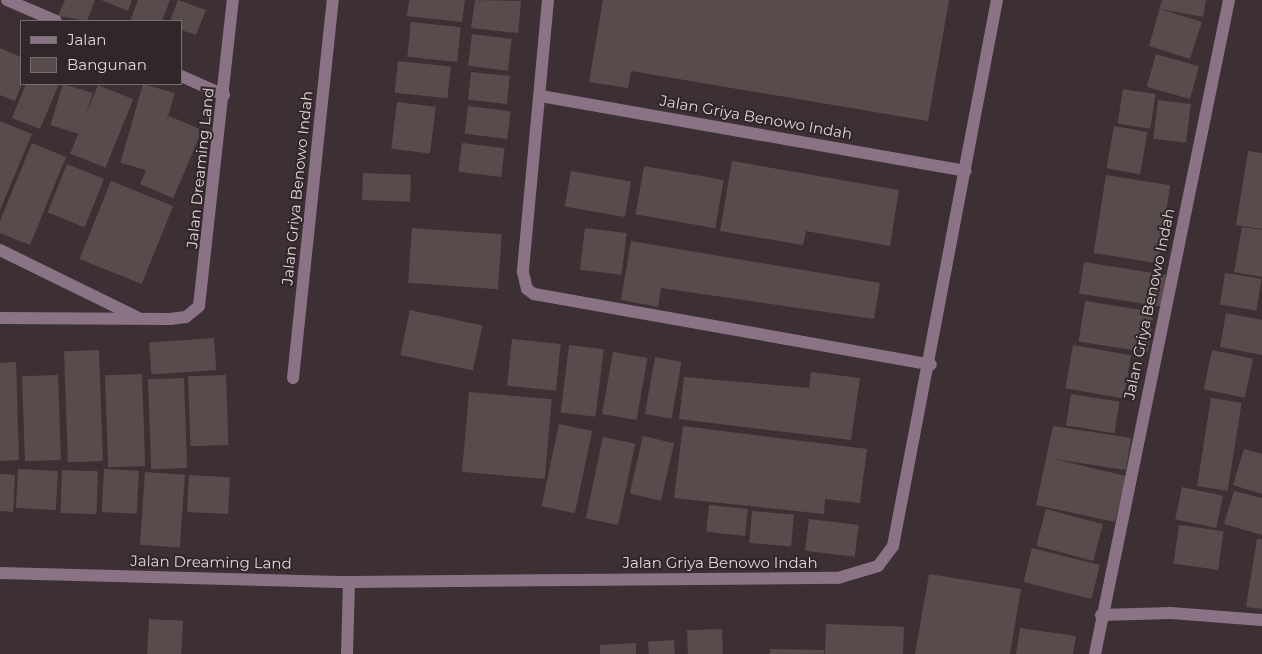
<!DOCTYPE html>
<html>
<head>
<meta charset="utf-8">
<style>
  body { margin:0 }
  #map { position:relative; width:1262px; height:654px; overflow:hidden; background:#3c3034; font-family:Montserrat,sans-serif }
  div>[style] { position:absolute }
  .building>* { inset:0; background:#584b4b; transform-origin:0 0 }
  .minor>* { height:12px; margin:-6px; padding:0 6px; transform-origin:6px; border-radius:6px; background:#8b7386 }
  span { translate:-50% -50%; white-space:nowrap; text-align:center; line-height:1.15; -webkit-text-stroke:4px #31262a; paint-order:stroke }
  .street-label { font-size:15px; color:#ded7d9 }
  .legend { position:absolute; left:20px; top:20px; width:162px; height:65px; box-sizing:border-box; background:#31262a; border:1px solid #766d70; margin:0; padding:6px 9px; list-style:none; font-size:15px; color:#ded7d9 }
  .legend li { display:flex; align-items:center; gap:10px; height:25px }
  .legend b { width:25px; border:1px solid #766d70 }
</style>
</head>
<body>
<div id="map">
  <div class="building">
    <div style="clip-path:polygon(65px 0,95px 0,87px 21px,58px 16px)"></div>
    <div style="clip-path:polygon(101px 0,132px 0,128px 11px)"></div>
    <div style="clip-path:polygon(138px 0,170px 0,162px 21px,130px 21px)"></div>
    <div style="clip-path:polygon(178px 0,206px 10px,196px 35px,181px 30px,181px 21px,170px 21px)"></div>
    <div style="clip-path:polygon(409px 0,465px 0,462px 22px,407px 16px)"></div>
    <div style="clip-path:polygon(475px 0,521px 1px,518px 33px,471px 28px)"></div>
    <div style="clip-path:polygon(603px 0,949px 0,928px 121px,631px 71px,628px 88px,589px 82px)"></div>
    <div style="clip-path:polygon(1162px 0,1206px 0,1203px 17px,1160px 9px,1202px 22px,1190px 59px,1149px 46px)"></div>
    <div style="left:411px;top:22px;width:50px;height:35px;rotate:6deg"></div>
    <div style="left:472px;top:34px;width:40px;height:32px;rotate:7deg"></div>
    <div style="clip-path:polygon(0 48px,21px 57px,22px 84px,15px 101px,0 95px)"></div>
    <div style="left:1156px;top:54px;width:45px;height:34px;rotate:16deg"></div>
    <div style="left:398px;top:61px;width:53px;height:32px;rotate:6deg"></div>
    <div style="left:471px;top:72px;width:39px;height:28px;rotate:6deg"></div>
    <div style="clip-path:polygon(26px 84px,59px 84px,40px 129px,12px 118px)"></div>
    <div style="left:63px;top:84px;width:31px;height:43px;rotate:17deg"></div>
    <div style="left:143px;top:84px;width:33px;height:82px;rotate:16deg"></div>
    <div style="left:98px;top:85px;width:38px;height:74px;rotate:22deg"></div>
    <div style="left:1123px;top:89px;width:33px;height:35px;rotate:9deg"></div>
    <div style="left:1158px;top:100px;width:33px;height:39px;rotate:7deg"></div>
    <div style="left:397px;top:102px;width:39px;height:47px;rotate:7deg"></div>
    <div style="left:468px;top:106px;width:43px;height:28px;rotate:7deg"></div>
    <div style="left:169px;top:116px;width:36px;height:74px;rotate:23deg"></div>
    <div style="clip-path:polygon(0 121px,32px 134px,0 210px)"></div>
    <div style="left:1114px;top:126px;width:34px;height:43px;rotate:10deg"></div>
    <div style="clip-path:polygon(32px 143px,66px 157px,30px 245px,0 233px,0 221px)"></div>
    <div style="left:462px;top:143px;width:43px;height:29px;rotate:7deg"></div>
    <div style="clip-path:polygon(1248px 151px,1262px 153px,1262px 229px,1236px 225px)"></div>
    <div style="clip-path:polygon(732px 161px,899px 190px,890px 246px,806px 231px,803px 245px,720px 231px)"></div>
    <div style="left:67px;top:164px;width:40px;height:52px;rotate:22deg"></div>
    <div style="left:644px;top:166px;width:81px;height:49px;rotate:10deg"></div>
    <div style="left:571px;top:171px;width:61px;height:36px;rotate:10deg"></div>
    <div style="left:363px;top:173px;width:48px;height:27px;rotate:2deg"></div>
    <div style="left:1106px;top:175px;width:65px;height:79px;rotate:9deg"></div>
    <div style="left:111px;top:181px;width:67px;height:84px;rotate:22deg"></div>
    <div style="clip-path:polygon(1242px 227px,1262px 230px,1262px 277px,1234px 272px)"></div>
    <div style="left:412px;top:228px;width:90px;height:55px;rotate:4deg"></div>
    <div style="left:585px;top:228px;width:42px;height:42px;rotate:7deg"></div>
    <div style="clip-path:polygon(631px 241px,880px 283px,874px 319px,661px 288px,658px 307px,621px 300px)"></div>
    <div style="left:1084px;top:262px;width:83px;height:32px;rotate:9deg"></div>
    <div style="left:1225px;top:273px;width:37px;height:32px;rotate:9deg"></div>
    <div style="left:1085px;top:301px;width:70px;height:41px;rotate:9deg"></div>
    <div style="left:410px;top:310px;width:74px;height:46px;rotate:12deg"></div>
    <div style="clip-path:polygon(1226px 313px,1262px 320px,1262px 355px,1220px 347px)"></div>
    <div style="left:214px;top:338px;width:32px;height:65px;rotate:86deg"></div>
    <div style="left:512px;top:339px;width:49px;height:47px;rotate:6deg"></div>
    <div style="left:569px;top:345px;width:35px;height:68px;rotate:7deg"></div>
    <div style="left:1073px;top:345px;width:59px;height:44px;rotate:10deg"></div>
    <div style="left:99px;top:350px;width:111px;height:35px;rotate:88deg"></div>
    <div style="left:1212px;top:350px;width:42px;height:40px;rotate:12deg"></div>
    <div style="left:613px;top:352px;width:35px;height:63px;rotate:10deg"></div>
    <div style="left:655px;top:357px;width:27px;height:58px;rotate:10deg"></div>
    <div style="clip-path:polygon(16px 362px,19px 460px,0 461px,0 363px)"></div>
    <div style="clip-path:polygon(811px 372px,860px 378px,851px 440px,679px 419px,684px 377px,809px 388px)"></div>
    <div style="left:142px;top:374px;width:92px;height:37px;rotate:88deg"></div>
    <div style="left:58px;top:375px;width:85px;height:36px;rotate:88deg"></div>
    <div style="left:226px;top:375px;width:70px;height:38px;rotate:88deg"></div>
    <div style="left:184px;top:378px;width:90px;height:36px;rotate:88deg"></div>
    <div style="left:469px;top:392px;width:83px;height:80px;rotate:5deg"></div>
    <div style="left:1071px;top:394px;width:49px;height:32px;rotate:9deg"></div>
    <div style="left:1211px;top:398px;width:31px;height:89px;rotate:9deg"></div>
    <div style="left:559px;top:424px;width:34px;height:84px;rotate:12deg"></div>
    <div style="clip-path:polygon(683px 426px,867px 449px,860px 503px,825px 499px,824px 514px,674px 498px)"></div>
    <div style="clip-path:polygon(1053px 426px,1131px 438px,1126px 470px,1054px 459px,1126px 476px,1115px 522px,1036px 505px)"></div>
    <div style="left:643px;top:436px;width:32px;height:59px;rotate:13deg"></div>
    <div style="left:603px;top:437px;width:33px;height:83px;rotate:12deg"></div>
    <div style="clip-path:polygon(1244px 449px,1262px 454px,1262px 494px,1233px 485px)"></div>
    <div style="left:18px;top:469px;width:40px;height:39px;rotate:3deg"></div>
    <div style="left:104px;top:469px;width:35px;height:43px;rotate:3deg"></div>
    <div style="left:62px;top:470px;width:36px;height:43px;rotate:2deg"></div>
    <div style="left:145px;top:472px;width:40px;height:73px;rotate:4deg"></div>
    <div style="clip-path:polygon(0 474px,15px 475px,13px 512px,0 511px)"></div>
    <div style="left:189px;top:475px;width:41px;height:37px;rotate:3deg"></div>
    <div style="left:1182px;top:487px;width:42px;height:33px;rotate:12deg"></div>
    <div style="clip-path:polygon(1234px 491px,1262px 498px,1262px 535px,1224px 524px)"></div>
    <div style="left:709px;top:505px;width:39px;height:27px;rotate:6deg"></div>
    <div style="left:1046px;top:509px;width:59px;height:38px;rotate:15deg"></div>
    <div style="left:752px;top:511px;width:42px;height:32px;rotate:5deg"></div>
    <div style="left:809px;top:519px;width:50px;height:32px;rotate:7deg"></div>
    <div style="left:1179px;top:525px;width:45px;height:39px;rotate:8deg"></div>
    <div style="clip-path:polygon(1257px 539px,1262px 539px,1262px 609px,1246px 607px)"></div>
    <div style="left:1032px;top:548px;width:70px;height:35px;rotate:14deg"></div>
    <div style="clip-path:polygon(929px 574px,1021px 589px,1010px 654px,915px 654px)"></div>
    <div style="left:149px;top:619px;width:34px;height:35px;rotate:3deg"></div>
    <div style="left:826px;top:624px;width:78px;height:30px;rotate:2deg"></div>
    <div style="clip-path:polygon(1020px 628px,1076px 636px,1073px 654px,1016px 654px)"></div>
    <div style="left:722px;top:629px;width:25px;height:35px;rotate:88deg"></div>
    <div style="left:674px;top:640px;width:14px;height:26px;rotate:86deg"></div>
    <div style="clip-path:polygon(636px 643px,636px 654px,600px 654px,600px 645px)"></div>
    <div style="clip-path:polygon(770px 649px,824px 650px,824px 654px,770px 654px)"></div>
  </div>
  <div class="minor">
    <div style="left:7px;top:0;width:53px;rotate:23.2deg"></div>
    <div style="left:548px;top:0;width:273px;rotate:95.3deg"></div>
    <div style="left:523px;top:272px;width:17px;rotate:77deg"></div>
    <div style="left:527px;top:289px;width:9px;rotate:36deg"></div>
    <div style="left:534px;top:294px;width:403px;rotate:10.1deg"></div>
    <div style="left:181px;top:76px;width:47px;rotate:23.8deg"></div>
    <div style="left:541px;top:96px;width:431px;rotate:10deg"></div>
    <div style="left:0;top:250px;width:153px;rotate:26.1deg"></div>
    <div style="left:0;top:318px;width:170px;rotate:0.3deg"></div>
    <div style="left:170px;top:319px;width:16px;rotate:-7deg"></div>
    <div style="left:186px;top:317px;width:17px;rotate:-40deg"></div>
    <div style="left:199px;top:306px;width:308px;rotate:-83.7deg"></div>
    <div style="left:293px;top:378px;width:380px;rotate:-84deg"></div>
    <div style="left:0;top:573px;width:349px;rotate:1.5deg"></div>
    <div style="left:349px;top:582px;width:489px;rotate:-0.5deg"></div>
    <div style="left:838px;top:578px;width:42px;rotate:-16.7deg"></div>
    <div style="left:878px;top:566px;width:25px;rotate:-53deg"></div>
    <div style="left:893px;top:546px;width:556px;rotate:-79.22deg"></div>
    <div style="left:1101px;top:615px;width:70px;rotate:-1.6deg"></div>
    <div style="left:1171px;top:613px;width:91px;rotate:4.4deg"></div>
    <div style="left:347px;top:654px;width:72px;rotate:-88.4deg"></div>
    <div style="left:1095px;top:654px;width:668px;rotate:-78.42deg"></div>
  </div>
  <div class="street-label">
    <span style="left:756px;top:117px;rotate:10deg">Jalan Griya Benowo Indah</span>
    <span style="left:200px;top:168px;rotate:-84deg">Jalan Dreaming Land</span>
    <span style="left:297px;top:188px;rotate:-84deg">Jalan Griya Benowo Indah</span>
    <span style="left:1149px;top:304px;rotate:-78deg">Jalan Griya Benowo Indah</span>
    <span style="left:211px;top:562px;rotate:1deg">Jalan Dreaming Land</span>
    <span style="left:720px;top:563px">Jalan Griya Benowo Indah</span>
  </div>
  <ul class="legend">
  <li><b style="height:6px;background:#8b7386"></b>Jalan</li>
  <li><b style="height:14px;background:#584b4b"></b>Bangunan</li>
  </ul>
</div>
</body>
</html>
